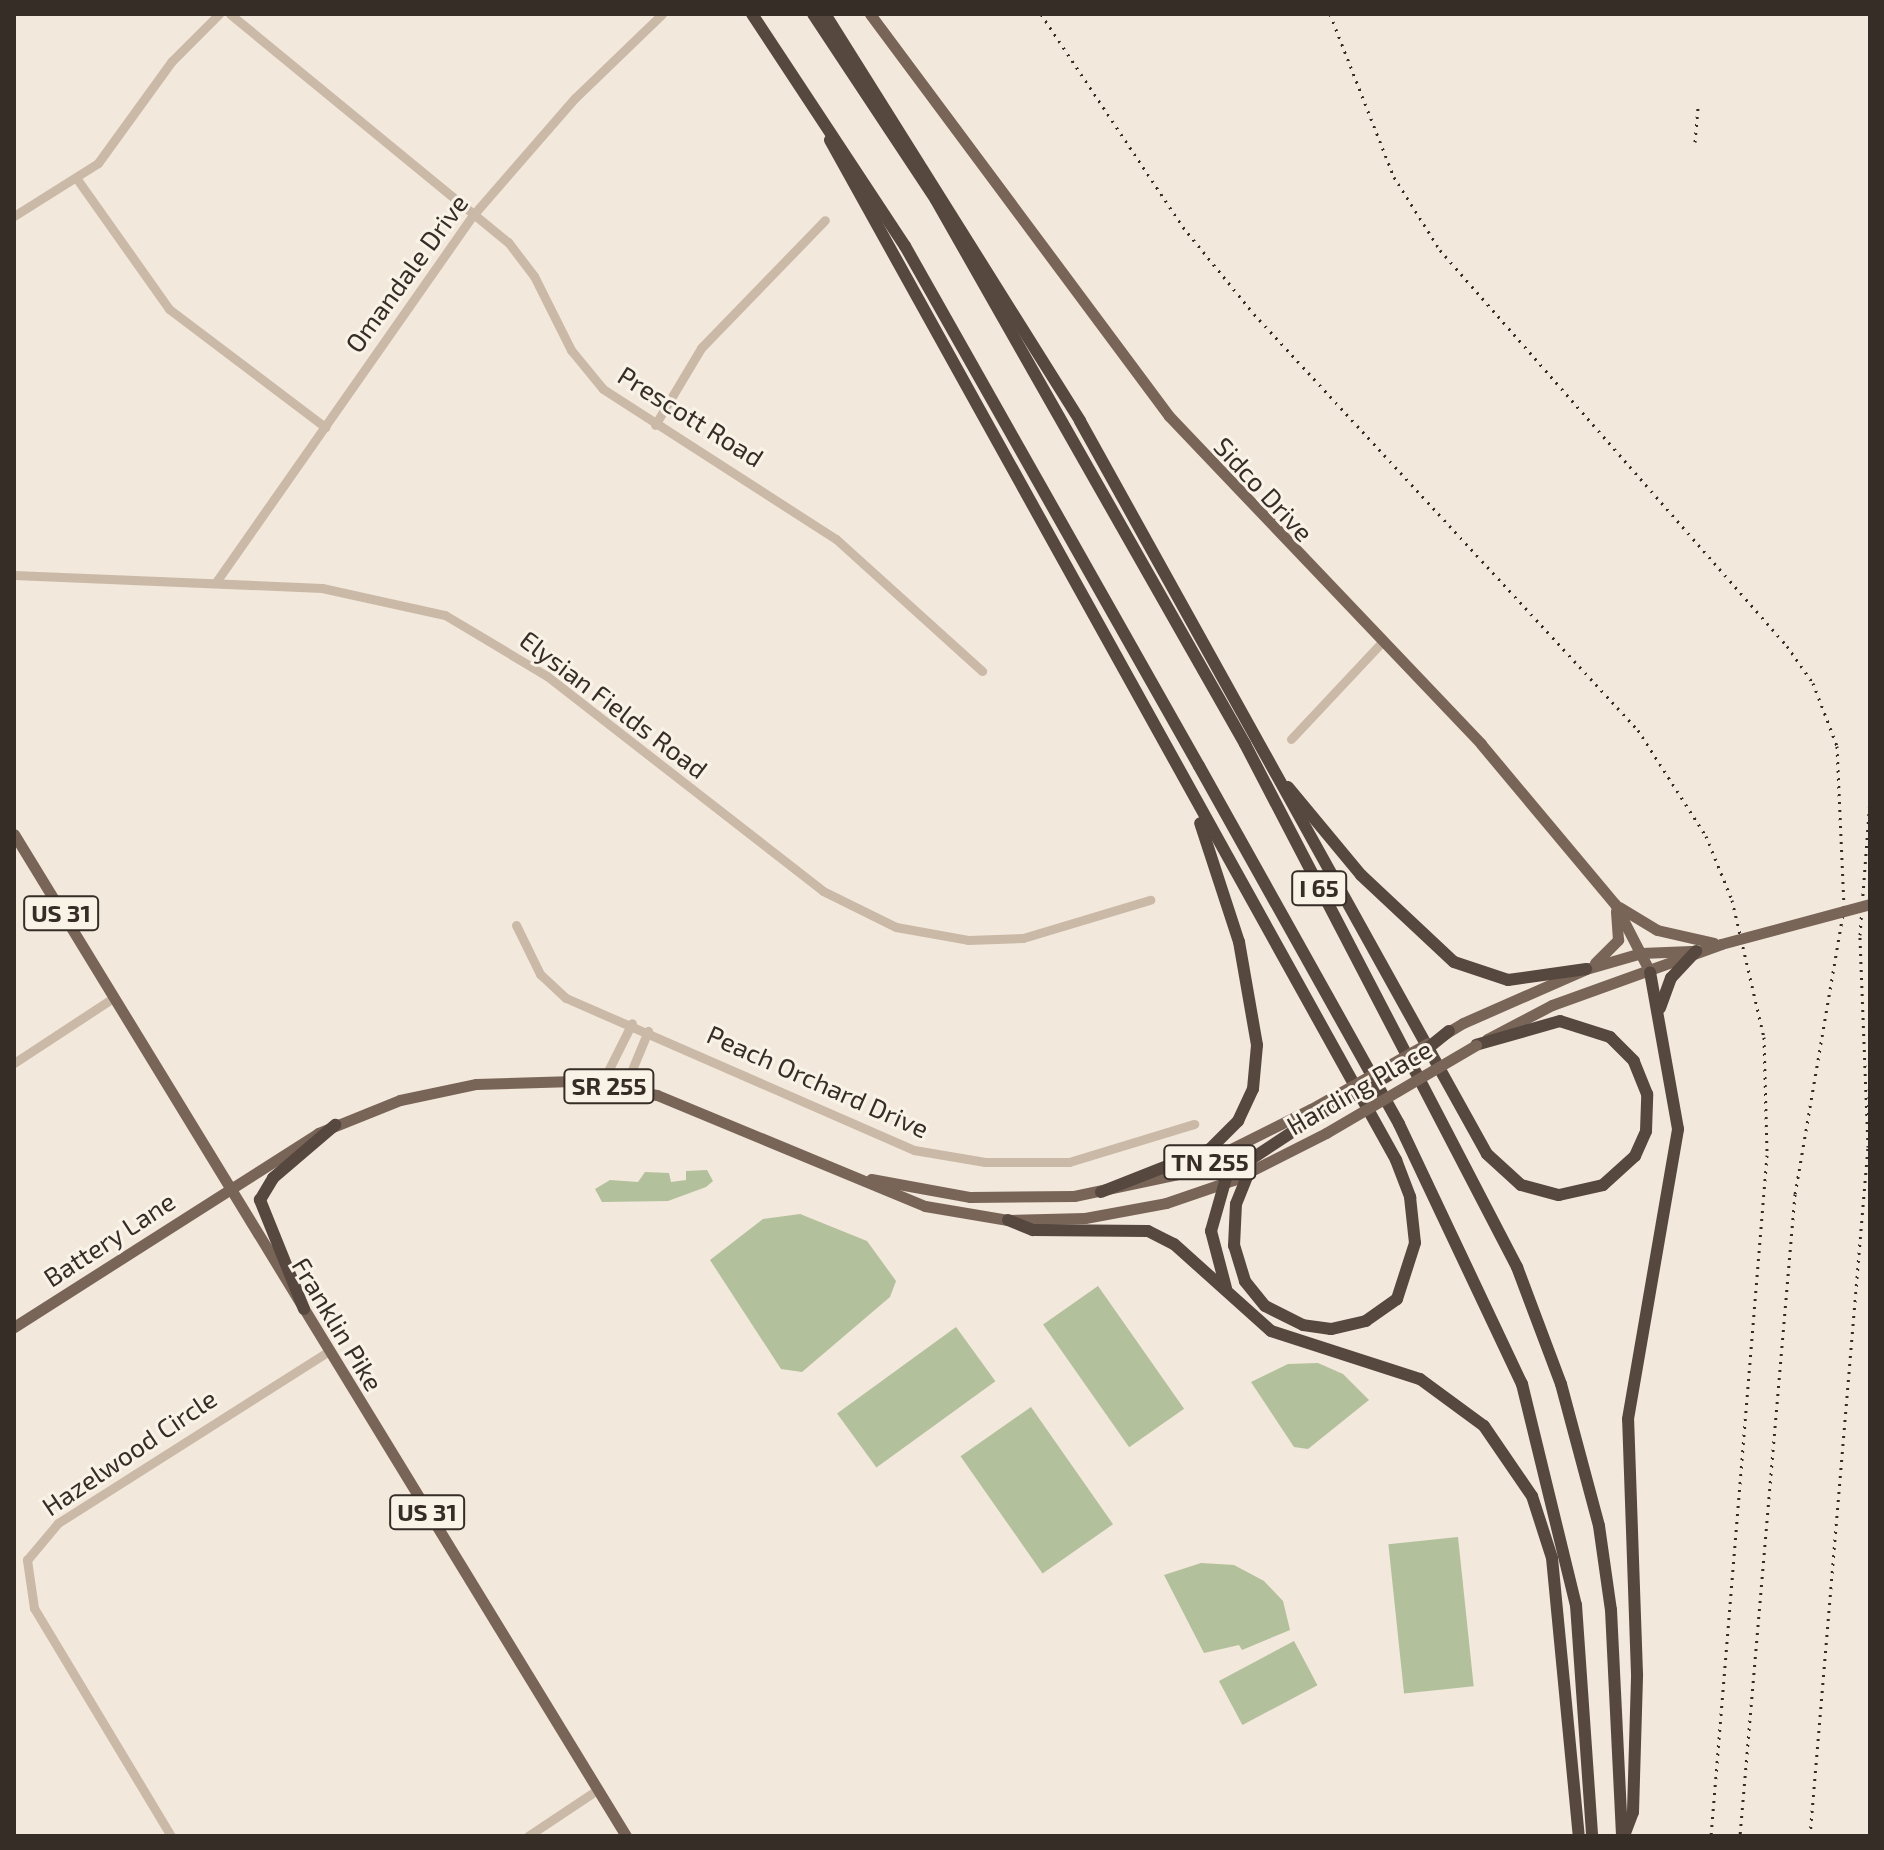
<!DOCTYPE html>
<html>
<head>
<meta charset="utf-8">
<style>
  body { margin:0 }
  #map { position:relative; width:1884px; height:1850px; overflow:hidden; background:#f2e8db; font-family:"Exo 2",sans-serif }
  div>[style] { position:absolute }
  .green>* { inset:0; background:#b2c19b; transform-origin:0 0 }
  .minor>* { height:9px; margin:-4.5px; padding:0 4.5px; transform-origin:4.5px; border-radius:4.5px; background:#cab9a7 }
  .major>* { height:11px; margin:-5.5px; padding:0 5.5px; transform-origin:5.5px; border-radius:5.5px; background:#786558 }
  .highway>* { height:12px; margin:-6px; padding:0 6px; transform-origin:6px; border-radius:6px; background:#57483f }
  .rail>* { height:3px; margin-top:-1.5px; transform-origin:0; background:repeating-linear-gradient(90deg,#362d27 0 2px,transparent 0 8px) }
  .major-bridge>* { height:11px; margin:-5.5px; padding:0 5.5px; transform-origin:5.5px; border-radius:5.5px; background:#786558 }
  .highway-bridge>* { height:12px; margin:-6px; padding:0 6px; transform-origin:6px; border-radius:6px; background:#57483f }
  span { translate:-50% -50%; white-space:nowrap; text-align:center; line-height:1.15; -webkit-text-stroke:6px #f9f2e7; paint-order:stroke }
  .shield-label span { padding:2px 6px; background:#f9f2e7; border:2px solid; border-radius:6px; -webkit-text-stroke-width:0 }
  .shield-label { font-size:24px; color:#362d27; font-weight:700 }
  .street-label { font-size:26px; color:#362d27 }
  .frame { position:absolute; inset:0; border:16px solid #362d27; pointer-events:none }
</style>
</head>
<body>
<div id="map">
  <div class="green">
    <div style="clip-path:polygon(707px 1170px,713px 1181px,706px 1187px,668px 1201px,602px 1202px,595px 1189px,610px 1180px,638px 1182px,645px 1172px,669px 1173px,671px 1182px,686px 1180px,686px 1171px)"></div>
    <div style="clip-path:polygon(800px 1214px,867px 1241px,896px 1281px,890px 1297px,802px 1372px,781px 1369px,710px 1260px,763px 1219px)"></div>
    <div style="left:1098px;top:1286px;width:150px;height:67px;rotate:55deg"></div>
    <div style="left:956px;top:1327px;width:67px;height:147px;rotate:54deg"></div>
    <div style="clip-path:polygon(1318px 1363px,1343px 1374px,1369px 1400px,1308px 1449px,1294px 1447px,1251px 1382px,1288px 1364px)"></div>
    <div style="left:1031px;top:1407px;width:143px;height:86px;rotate:55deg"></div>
    <div style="left:1458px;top:1537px;width:150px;height:70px;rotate:84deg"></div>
    <div style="clip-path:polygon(1201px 1563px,1234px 1565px,1264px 1581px,1283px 1601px,1290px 1630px,1242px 1650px,1239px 1645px,1204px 1653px,1164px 1575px)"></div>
    <div style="left:1294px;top:1641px;width:50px;height:85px;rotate:62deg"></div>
  </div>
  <div class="minor">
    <div style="left:230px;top:14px;width:360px;rotate:39.4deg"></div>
    <div style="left:508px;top:242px;width:43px;rotate:52.6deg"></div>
    <div style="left:534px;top:276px;width:83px;rotate:63.4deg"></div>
    <div style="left:571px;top:350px;width:50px;rotate:50.6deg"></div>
    <div style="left:603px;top:389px;width:277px;rotate:32.8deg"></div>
    <div style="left:836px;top:539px;width:197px;rotate:42.1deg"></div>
    <div style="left:77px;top:179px;width:159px;rotate:54.7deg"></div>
    <div style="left:169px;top:309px;width:196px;rotate:37.1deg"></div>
    <div style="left:14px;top:216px;width:99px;rotate:-32.2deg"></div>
    <div style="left:98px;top:163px;width:125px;rotate:-54.1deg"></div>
    <div style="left:171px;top:62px;width:68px;rotate:-45deg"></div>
    <div style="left:655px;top:425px;width:90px;rotate:-59.1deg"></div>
    <div style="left:701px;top:348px;width:178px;rotate:-45.9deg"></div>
    <div style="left:14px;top:575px;width:308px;rotate:2.4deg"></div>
    <div style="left:322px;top:588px;width:126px;rotate:12.4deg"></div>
    <div style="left:445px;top:615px;width:119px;rotate:30.9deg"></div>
    <div style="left:547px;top:676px;width:350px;rotate:37.9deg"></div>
    <div style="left:823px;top:891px;width:81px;rotate:26.3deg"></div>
    <div style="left:896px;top:927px;width:73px;rotate:10.2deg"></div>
    <div style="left:968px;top:940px;width:55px;rotate:-2.1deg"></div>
    <div style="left:1023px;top:938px;width:133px;rotate:-16.7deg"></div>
    <div style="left:216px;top:582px;width:449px;rotate:-55deg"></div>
    <div style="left:474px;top:214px;width:154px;rotate:-49deg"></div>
    <div style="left:575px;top:98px;width:121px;rotate:-44deg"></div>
    <div style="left:1291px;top:739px;width:132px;rotate:-46.8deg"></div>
    <div style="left:516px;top:925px;width:55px;rotate:63.9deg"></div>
    <div style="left:540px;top:974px;width:35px;rotate:43deg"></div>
    <div style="left:566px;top:998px;width:380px;rotate:23.6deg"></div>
    <div style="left:914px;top:1150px;width:72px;rotate:9.6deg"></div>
    <div style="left:985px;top:1162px;width:84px"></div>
    <div style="left:1069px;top:1162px;width:131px;rotate:-16.9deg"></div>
    <div style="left:14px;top:1063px;width:118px;rotate:-33.3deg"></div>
    <div style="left:601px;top:1085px;width:69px;rotate:-63.4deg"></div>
    <div style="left:624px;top:1089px;width:63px;rotate:-67.5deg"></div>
    <div style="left:171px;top:1836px;width:266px;rotate:-121deg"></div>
    <div style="left:34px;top:1608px;width:49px;rotate:-98.3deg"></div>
    <div style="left:27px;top:1560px;width:48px;rotate:-50deg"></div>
    <div style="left:58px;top:1523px;width:321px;rotate:-32.4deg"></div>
    <div style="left:528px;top:1836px;width:83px;rotate:-33.7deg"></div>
  </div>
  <div class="major">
    <div style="left:870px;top:14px;width:501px;rotate:53.36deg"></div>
    <div style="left:1169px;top:416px;width:453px;rotate:46.4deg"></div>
    <div style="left:1481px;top:744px;width:209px;rotate:50.1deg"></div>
    <div style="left:1615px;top:904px;width:76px;rotate:62.8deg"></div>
    <div style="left:14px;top:834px;width:1174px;rotate:58.58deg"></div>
    <div style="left:1619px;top:907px;width:44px;rotate:31.2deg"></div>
    <div style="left:1657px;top:930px;width:58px;rotate:12.8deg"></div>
    <div style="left:1595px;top:963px;width:33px;rotate:-45deg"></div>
    <div style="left:1618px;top:940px;width:29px;rotate:-94deg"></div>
    <div style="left:1463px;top:1023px;width:134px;rotate:-23.7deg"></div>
    <div style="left:1586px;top:969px;width:57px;rotate:-16.2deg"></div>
    <div style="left:1641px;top:953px;width:50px;rotate:-2.3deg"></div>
    <div style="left:1487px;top:1039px;width:73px;rotate:-27.6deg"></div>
    <div style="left:1552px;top:1005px;width:180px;rotate:-19.8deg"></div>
    <div style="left:871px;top:1179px;width:101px;rotate:10.3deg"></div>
    <div style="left:970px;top:1197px;width:104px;rotate:-0.6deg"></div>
    <div style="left:1074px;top:1196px;width:111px;rotate:-11.9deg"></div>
    <div style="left:1183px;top:1173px;width:143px;rotate:-26.6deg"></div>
    <div style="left:14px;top:1327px;width:361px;rotate:-32.5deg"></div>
    <div style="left:318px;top:1133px;width:88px;rotate:-21.9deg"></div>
    <div style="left:400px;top:1100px;width:78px;rotate:-11.9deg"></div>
    <div style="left:476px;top:1084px;width:98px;rotate:-1.8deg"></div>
    <div style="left:574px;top:1081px;width:84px;rotate:9.6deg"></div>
    <div style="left:657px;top:1095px;width:290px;rotate:22.5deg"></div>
    <div style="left:925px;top:1206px;width:84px;rotate:9.6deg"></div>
    <div style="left:1008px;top:1220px;width:77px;rotate:-1.5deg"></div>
    <div style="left:1085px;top:1218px;width:82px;rotate:-10.5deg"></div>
    <div style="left:1166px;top:1203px;width:71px;rotate:-18.9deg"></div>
    <div style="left:1233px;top:1180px;width:104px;rotate:-26.8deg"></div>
  </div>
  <div class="highway">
    <div style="left:752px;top:14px;width:278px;rotate:56.6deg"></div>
    <div style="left:905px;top:246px;width:597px;rotate:60.52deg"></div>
    <div style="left:1199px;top:766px;width:410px;rotate:60.8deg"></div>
    <div style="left:1399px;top:1124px;width:288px;rotate:64.7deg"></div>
    <div style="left:1522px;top:1384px;width:228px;rotate:76.3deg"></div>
    <div style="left:1576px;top:1605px;width:232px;rotate:86deg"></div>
    <div style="left:813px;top:14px;width:223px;rotate:56.5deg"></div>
    <div style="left:936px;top:200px;width:626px;rotate:60.4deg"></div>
    <div style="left:1245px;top:744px;width:590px;rotate:62.52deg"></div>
    <div style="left:1517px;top:1267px;width:125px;rotate:69.4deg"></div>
    <div style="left:1561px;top:1384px;width:147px;rotate:75deg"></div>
    <div style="left:1599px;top:1526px;width:85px;rotate:81.9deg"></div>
    <div style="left:1611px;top:1610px;width:226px;rotate:87.2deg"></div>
    <div style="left:825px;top:14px;width:480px;rotate:57.9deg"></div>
    <div style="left:1080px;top:421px;width:838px;rotate:60.96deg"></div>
    <div style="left:1487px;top:1154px;width:46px;rotate:42.4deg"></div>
    <div style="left:1521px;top:1185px;width:39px;rotate:15deg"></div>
    <div style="left:1559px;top:1195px;width:45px;rotate:-12.8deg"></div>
    <div style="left:1603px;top:1185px;width:43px;rotate:-42.2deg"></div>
    <div style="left:1635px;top:1156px;width:27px;rotate:-66deg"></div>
    <div style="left:1646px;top:1131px;width:37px;rotate:-88deg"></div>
    <div style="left:1647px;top:1094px;width:35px;rotate:-112deg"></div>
    <div style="left:1634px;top:1061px;width:34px;rotate:-135deg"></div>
    <div style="left:1610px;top:1037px;width:52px;rotate:-162.3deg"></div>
    <div style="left:1560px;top:1021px;width:87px;rotate:164.1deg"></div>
    <div style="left:830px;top:140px;width:1167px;rotate:60.97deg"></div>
    <div style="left:1396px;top:1160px;width:40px;rotate:69deg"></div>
    <div style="left:1410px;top:1197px;width:46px;rotate:83.8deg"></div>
    <div style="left:1415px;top:1243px;width:59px;rotate:107.8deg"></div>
    <div style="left:1397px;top:1299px;width:38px;rotate:145deg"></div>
    <div style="left:1366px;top:1321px;width:36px;rotate:167deg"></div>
    <div style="left:1331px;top:1329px;width:28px;rotate:-172deg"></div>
    <div style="left:1303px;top:1325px;width:42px;rotate:-153.4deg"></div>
    <div style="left:1265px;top:1306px;width:32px;rotate:-129deg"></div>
    <div style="left:1245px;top:1281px;width:37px;rotate:-107deg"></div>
    <div style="left:1234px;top:1246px;width:42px;rotate:-87.3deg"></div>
    <div style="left:1236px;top:1204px;width:35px;rotate:-68deg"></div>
    <div style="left:1288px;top:787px;width:114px;rotate:50.3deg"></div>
    <div style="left:1361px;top:875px;width:127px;rotate:43.1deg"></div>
    <div style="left:1454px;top:962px;width:57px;rotate:18.4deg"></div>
    <div style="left:1508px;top:980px;width:79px;rotate:-8deg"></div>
    <div style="left:1660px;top:1008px;width:32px;rotate:-70deg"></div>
    <div style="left:1671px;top:978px;width:37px;rotate:-47deg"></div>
    <div style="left:1101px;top:1192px;width:117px;rotate:-21.5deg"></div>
    <div style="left:1210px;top:1149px;width:40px;rotate:-45deg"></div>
    <div style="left:1238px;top:1121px;width:35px;rotate:-65deg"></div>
    <div style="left:1253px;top:1089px;width:44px;rotate:-84.8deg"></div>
    <div style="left:1257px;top:1045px;width:105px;rotate:-99.9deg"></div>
    <div style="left:1239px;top:942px;width:125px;rotate:-108.1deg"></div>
    <div style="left:1008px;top:1220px;width:27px;rotate:22deg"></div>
    <div style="left:1033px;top:1230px;width:115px;rotate:0.5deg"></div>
    <div style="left:1148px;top:1231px;width:29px;rotate:27deg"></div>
    <div style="left:1174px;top:1244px;width:130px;rotate:41.9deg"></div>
    <div style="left:1271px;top:1331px;width:157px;rotate:17.9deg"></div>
    <div style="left:1420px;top:1379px;width:79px;rotate:36.3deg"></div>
    <div style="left:1484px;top:1426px;width:85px;rotate:55.6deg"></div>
    <div style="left:1532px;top:1496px;width:65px;rotate:72.1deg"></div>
    <div style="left:1552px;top:1558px;width:279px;rotate:84.5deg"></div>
    <div style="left:1226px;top:1288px;width:59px;rotate:-104.7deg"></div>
    <div style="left:1211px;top:1231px;width:58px;rotate:-74.1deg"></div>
    <div style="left:1227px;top:1175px;width:105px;rotate:-33.4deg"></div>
    <div style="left:304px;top:1309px;width:118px;rotate:-112deg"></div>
    <div style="left:260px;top:1200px;width:26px;rotate:-59deg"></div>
    <div style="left:273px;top:1178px;width:82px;rotate:-40.5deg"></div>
    <div style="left:1625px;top:1833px;width:22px;rotate:-69deg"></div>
    <div style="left:1633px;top:1812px;width:138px;rotate:-88.3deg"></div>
    <div style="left:1637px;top:1674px;width:255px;rotate:-92deg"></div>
    <div style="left:1628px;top:1419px;width:294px;rotate:-80.2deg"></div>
    <div style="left:1678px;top:1129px;width:159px;rotate:-100.1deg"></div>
  </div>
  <div class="rail">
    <div style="left:1041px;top:14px;width:256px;rotate:56.3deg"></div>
    <div style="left:1183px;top:227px;width:112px;rotate:50.8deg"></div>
    <div style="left:1254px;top:314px;width:566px;rotate:47.29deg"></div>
    <div style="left:1638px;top:730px;width:126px;rotate:57.3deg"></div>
    <div style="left:1706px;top:836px;width:69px;rotate:67.9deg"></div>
    <div style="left:1732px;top:900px;width:141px;rotate:76.9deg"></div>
    <div style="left:1764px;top:1037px;width:118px;rotate:88.5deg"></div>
    <div style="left:1767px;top:1155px;width:683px;rotate:94.7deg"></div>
    <div style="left:1330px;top:14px;width:175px;rotate:68.6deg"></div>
    <div style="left:1394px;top:177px;width:86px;rotate:57.8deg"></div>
    <div style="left:1440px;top:250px;width:527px;rotate:48.77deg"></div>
    <div style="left:1787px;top:646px;width:45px;rotate:54.9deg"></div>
    <div style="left:1813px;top:683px;width:67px;rotate:69.1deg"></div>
    <div style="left:1837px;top:746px;width:162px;rotate:87.5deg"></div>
    <div style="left:1844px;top:908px;width:290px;rotate:99.7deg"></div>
    <div style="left:1795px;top:1194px;width:644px;rotate:94.9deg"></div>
    <div style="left:1695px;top:142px;width:36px;rotate:-85deg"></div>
    <div style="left:1810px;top:1836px;width:691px;rotate:-85.19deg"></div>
    <div style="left:1868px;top:1147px;width:212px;rotate:-92.2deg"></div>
    <div style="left:1860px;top:935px;width:136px;rotate:-85.8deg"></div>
  </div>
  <div class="major-bridge">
    <div style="left:1721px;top:944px;width:154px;rotate:-15deg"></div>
    <div style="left:1443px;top:1035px;width:23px;rotate:-31deg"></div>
    <div style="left:1311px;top:1109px;width:134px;rotate:-29.4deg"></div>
    <div style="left:1326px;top:1133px;width:174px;rotate:-30.4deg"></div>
  </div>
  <div class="highway-bridge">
    <div style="left:1315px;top:1117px;width:106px;rotate:-29.5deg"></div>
    <div style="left:1407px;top:1065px;width:54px;rotate:-39deg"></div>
  </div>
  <div class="shield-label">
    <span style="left:1319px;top:888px">I 65</span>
    <span style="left:61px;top:913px">US 31</span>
    <span style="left:609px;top:1086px">SR 255</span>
    <span style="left:1210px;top:1162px">TN 255</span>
    <span style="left:427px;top:1512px">US 31</span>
  </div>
  <div class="street-label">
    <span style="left:406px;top:273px;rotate:-54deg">Omandale Drive</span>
    <span style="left:691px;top:416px;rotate:32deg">Prescott Road</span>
    <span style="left:1264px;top:489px;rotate:47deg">Sidco Drive</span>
    <span style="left:614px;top:704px;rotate:37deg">Elysian Fields Road</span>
    <span style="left:818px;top:1081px;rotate:24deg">Peach Orchard Drive</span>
    <span style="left:1359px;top:1087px;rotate:-30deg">Harding Place</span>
    <span style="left:109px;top:1239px;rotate:-33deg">Battery Lane</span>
    <span style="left:338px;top:1324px;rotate:59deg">Franklin Pike</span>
    <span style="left:129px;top:1452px;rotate:-34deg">Hazelwood Circle</span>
  </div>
  <div class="frame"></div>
</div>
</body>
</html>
